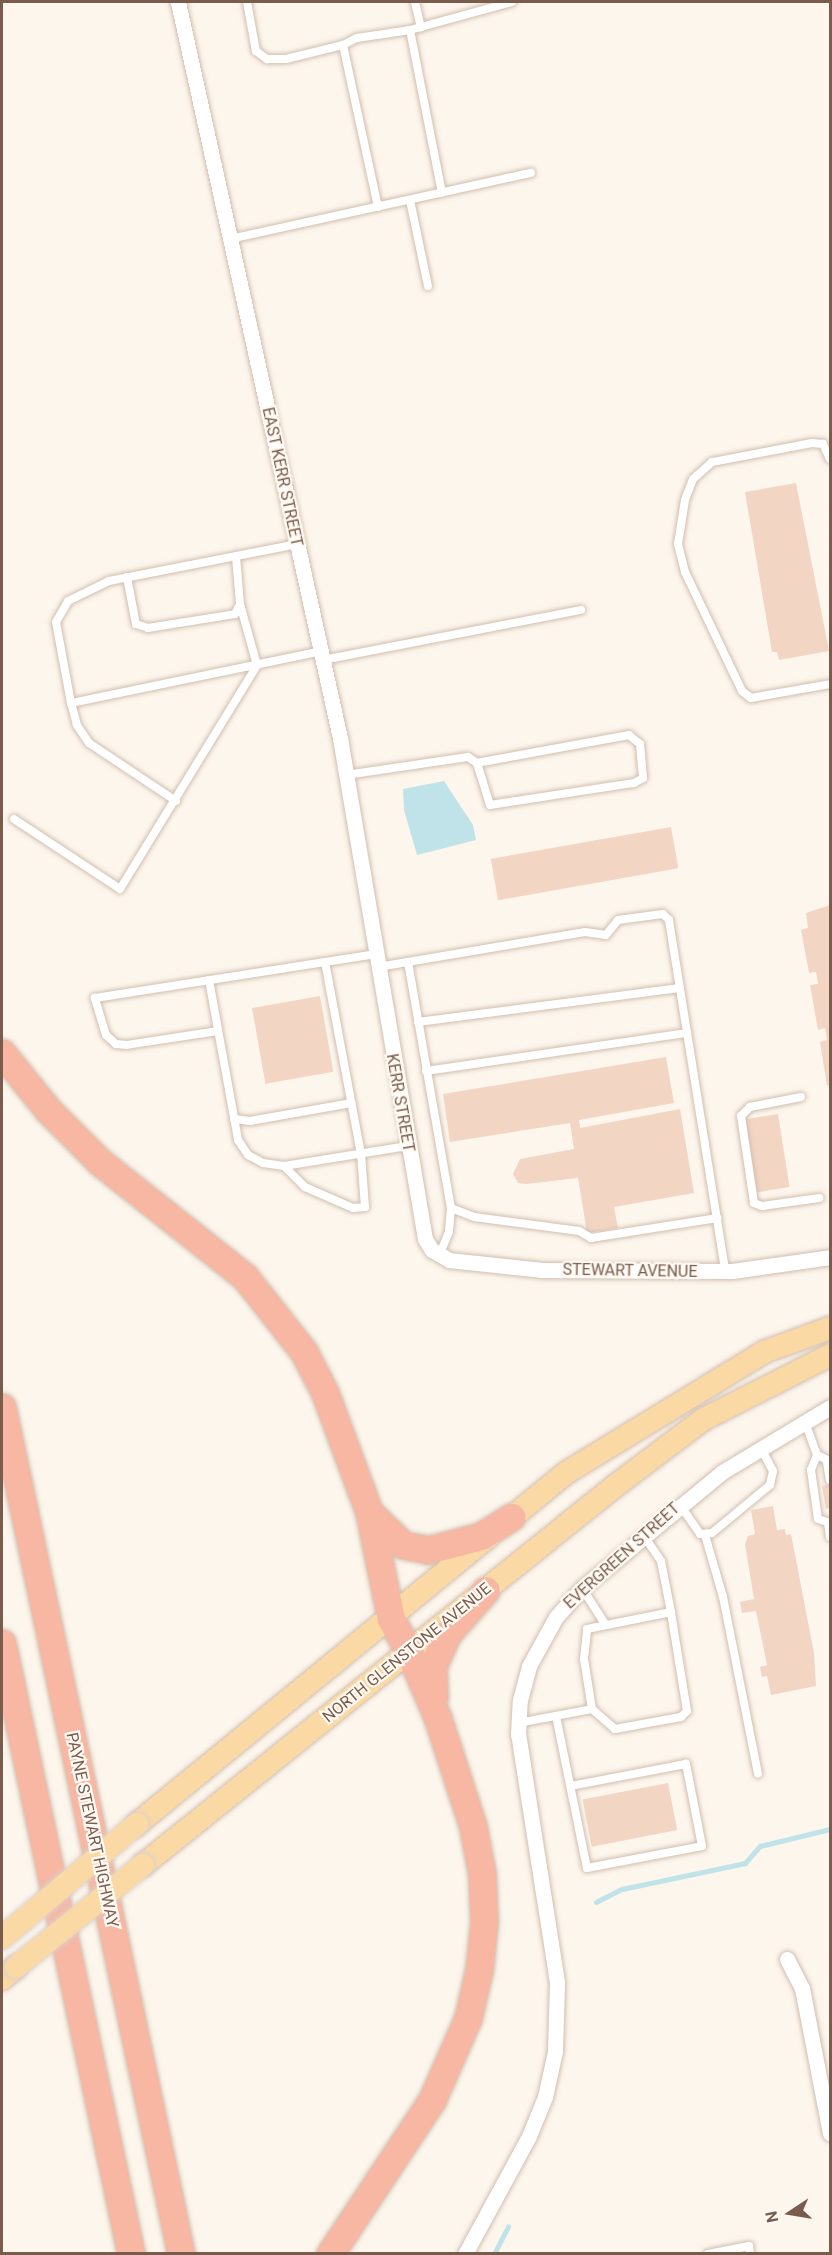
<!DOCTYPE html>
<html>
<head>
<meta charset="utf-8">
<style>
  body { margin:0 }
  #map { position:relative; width:832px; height:2255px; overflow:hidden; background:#fdf6ec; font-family:Roboto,sans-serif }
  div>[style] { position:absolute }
  .water>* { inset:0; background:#bfe3e8 }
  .stream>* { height:5px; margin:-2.5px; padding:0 2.5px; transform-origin:2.5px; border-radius:2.5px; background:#bfe3e8 }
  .building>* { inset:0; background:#f3d5c3; transform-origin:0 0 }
  .roads { filter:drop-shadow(0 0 2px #d1beb0) drop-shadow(0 0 2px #d1beb0) }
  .lane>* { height:8px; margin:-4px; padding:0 4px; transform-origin:4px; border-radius:4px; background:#fff }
  .street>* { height:15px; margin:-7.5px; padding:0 7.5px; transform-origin:7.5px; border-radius:7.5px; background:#fff }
  .primary>* { height:22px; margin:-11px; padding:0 11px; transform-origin:11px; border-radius:11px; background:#fbd9a5 }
  .highway>* { height:27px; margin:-13.5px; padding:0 13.5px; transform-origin:13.5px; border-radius:13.5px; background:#f7b7a3 }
  .bridges { filter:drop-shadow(0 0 2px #dad1cd) drop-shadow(0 0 2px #dad1cd) }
  .primary-bridge>* { height:22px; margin:-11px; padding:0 11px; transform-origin:11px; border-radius:11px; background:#fbd9a5 }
  span { translate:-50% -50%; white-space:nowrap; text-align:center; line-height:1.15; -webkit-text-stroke:4.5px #fffaf3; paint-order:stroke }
  .street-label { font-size:16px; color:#7a5c4d }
  .frame { position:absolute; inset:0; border:3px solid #7a5c4d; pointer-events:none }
  .north { position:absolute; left:760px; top:2183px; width:60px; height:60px; -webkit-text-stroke:4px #fffaf3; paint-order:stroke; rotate:258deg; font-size:16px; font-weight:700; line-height:24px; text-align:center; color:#7a5c4d }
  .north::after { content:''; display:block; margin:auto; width:21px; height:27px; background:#7a5c4d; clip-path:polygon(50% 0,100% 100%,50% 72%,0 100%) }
</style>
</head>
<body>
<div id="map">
  <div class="water">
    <div style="clip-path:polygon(444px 781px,473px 825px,476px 840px,417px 855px,404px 810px,403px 789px)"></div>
  </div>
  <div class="stream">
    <div style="left:596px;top:1902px;width:29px;rotate:-27deg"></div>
    <div style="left:622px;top:1889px;width:126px;rotate:-11.9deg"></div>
    <div style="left:745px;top:1863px;width:23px;rotate:-49deg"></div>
    <div style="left:760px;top:1846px;width:72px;rotate:-13.7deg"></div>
    <div style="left:494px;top:2254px;width:31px;rotate:-63deg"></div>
  </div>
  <div class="building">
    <div style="clip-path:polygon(796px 483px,829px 651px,779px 660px,777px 652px,772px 652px,745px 492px)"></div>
    <div style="left:671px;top:827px;width:42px;height:183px;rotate:80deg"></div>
    <div style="clip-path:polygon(830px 905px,830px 1085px,827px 1086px,820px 1042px,827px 1040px,825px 1028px,818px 1030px,810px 985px,818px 984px,816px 972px,809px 973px,801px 930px,808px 928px,806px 913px)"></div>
    <div style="left:320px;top:996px;width:77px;height:69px;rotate:80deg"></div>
    <div style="clip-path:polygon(666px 1057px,674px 1103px,579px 1120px,580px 1128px,680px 1109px,694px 1193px,614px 1207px,618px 1228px,587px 1233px,578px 1178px,526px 1184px,518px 1183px,513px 1174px,520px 1159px,574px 1149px,570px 1123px,450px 1142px,443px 1094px)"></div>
    <div style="left:778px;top:1114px;width:74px;height:33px;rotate:81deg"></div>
    <div style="clip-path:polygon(830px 1484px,830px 1508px,826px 1509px,822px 1486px)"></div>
    <div style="clip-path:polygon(773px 1506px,777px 1530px,785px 1529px,786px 1535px,791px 1534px,814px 1653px,816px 1686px,771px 1695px,767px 1676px,762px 1677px,760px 1667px,767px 1665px,756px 1611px,742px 1613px,740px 1602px,754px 1599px,745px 1544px,748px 1536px,755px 1534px,751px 1510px)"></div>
    <div style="left:668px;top:1783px;width:48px;height:87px;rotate:79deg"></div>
  </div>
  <div class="roads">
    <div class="lane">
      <div style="left:247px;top:2px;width:50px;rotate:79.6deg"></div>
      <div style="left:256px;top:51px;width:14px;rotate:36deg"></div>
      <div style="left:267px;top:59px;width:19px"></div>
      <div style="left:286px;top:59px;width:59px;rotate:-13.8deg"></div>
      <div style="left:415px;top:2px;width:26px;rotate:77deg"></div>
      <div style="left:410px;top:30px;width:106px;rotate:-15.4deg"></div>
      <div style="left:410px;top:200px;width:88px;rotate:78.2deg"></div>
      <div style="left:378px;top:207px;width:166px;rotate:-102.2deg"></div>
      <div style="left:343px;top:45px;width:16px;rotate:-27deg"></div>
      <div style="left:357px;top:38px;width:54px;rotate:-8.6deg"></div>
      <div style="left:410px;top:30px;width:166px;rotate:78.9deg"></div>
      <div style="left:230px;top:239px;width:308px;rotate:-12.4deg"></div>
      <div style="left:830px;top:459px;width:17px;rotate:-115deg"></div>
      <div style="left:823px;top:444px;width:11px;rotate:-175deg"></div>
      <div style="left:812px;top:443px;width:102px;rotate:169.2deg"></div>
      <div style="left:712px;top:462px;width:25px;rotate:138deg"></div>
      <div style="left:693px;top:479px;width:22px;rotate:111deg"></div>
      <div style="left:685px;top:500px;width:45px;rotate:99deg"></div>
      <div style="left:678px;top:544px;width:29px;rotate:76deg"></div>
      <div style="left:685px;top:572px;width:132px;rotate:64.4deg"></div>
      <div style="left:742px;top:691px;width:11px;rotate:38deg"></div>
      <div style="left:751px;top:698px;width:80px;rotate:-10deg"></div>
      <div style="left:127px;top:577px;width:48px;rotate:79.2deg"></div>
      <div style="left:136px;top:624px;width:13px;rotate:18deg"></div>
      <div style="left:148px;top:628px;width:88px;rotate:-9.1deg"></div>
      <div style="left:235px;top:614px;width:11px;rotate:-63deg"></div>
      <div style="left:240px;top:604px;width:48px;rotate:-94.8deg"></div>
      <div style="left:323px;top:660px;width:263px;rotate:-11deg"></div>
      <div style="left:71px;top:703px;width:82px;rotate:-100.5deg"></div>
      <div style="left:56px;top:622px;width:24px;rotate:-60deg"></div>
      <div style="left:68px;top:601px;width:46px;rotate:-26deg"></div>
      <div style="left:109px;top:581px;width:192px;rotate:-11.1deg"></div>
      <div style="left:346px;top:775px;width:123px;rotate:-8.4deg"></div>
      <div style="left:468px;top:757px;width:11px;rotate:34deg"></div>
      <div style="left:477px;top:763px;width:44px;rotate:72.8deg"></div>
      <div style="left:490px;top:805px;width:146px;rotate:-8.7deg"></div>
      <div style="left:634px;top:783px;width:10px;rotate:-29deg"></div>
      <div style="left:643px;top:778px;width:34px;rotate:-95deg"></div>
      <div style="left:640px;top:744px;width:14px;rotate:-141deg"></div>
      <div style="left:629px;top:735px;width:155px;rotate:169.6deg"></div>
      <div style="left:176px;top:801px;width:105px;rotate:-146.3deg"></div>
      <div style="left:89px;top:743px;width:22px;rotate:-124deg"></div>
      <div style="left:77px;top:725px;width:23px;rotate:-105deg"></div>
      <div style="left:71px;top:703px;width:255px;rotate:-11.7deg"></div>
      <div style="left:14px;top:819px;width:127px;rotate:33.4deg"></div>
      <div style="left:120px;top:889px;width:263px;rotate:-58.5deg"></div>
      <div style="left:257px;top:665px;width:63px;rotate:-105.6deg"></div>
      <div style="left:408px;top:962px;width:250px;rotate:80.1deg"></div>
      <div style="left:451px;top:1208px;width:24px;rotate:95deg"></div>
      <div style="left:449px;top:1232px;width:25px;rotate:113deg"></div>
      <div style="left:378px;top:967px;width:210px;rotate:-9.6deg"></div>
      <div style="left:585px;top:932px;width:21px;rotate:8deg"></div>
      <div style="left:606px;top:935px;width:19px;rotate:-51deg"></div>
      <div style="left:618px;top:920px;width:45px;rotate:-7.6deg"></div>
      <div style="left:663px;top:914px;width:8px;rotate:45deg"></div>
      <div style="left:669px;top:920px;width:355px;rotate:80.9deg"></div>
      <div style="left:209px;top:980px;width:163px;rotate:79.7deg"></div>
      <div style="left:238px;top:1140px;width:18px;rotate:56deg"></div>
      <div style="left:248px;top:1155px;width:17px;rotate:28deg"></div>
      <div style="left:263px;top:1163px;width:21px;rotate:8deg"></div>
      <div style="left:284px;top:1166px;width:125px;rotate:-9.2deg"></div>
      <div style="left:418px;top:1022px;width:264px;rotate:-7.4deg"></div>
      <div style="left:218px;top:1031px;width:92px;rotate:171.3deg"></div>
      <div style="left:127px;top:1045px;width:11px;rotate:-175deg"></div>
      <div style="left:116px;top:1044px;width:13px;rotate:-138deg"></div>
      <div style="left:106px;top:1035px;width:39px;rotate:-107deg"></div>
      <div style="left:95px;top:998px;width:283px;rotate:-8.9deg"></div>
      <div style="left:426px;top:1071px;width:264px;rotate:-8.3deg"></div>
      <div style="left:801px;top:1097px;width:52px;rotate:168.9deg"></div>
      <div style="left:750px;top:1107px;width:13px;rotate:135deg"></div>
      <div style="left:741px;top:1116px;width:88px;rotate:81.5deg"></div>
      <div style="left:754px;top:1203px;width:9px;rotate:21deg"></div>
      <div style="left:762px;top:1206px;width:58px;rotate:-8deg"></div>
      <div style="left:234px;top:1119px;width:16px;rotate:7deg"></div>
      <div style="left:250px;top:1121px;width:103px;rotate:-10.1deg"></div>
      <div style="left:284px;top:1166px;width:30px;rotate:45deg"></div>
      <div style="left:305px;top:1187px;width:52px;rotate:23.6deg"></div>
      <div style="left:353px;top:1208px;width:12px;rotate:-5deg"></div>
      <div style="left:365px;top:1207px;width:53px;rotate:-94.3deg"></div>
      <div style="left:361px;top:1154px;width:195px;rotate:-100.6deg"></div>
      <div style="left:451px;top:1208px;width:25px;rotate:21deg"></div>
      <div style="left:474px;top:1217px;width:106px;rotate:7.6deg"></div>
      <div style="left:579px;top:1231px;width:14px;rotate:30deg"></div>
      <div style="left:591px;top:1238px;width:128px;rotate:-9deg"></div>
      <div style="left:805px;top:1422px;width:35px;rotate:70deg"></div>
      <div style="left:817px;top:1455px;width:14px;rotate:25deg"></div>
      <div style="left:817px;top:1455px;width:16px;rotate:112deg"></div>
      <div style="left:811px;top:1470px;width:49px;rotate:81.9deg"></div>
      <div style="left:818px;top:1519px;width:13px;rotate:18deg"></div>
      <div style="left:827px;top:1462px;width:18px;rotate:81deg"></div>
      <div style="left:680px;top:1505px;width:35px;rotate:55deg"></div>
      <div style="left:700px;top:1534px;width:12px;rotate:-5deg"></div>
      <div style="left:712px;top:1533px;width:75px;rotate:-39.6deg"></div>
      <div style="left:770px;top:1485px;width:14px;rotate:-78deg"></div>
      <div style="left:773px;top:1471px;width:26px;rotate:-118deg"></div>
      <div style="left:828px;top:1523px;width:14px;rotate:82deg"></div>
      <div style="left:705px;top:1535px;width:65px;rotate:73.8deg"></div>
      <div style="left:723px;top:1597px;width:180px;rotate:78.8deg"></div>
      <div style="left:582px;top:1588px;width:43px;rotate:57.4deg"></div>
      <div style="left:592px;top:1709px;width:30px;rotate:41deg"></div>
      <div style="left:615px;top:1729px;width:67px;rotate:-10.3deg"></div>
      <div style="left:681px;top:1717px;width:8px;rotate:-45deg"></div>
      <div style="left:687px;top:1711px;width:100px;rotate:-99.2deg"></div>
      <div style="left:556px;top:1716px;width:155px;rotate:78.5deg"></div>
      <div style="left:587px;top:1868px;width:117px;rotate:-10.8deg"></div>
      <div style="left:702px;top:1846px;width:84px;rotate:-101deg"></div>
      <div style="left:686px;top:1764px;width:117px;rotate:169.2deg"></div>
      <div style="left:518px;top:1723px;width:75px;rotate:-10.7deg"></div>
      <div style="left:592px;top:1709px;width:51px;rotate:-99.1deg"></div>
      <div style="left:584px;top:1659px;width:30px;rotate:-84deg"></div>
      <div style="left:587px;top:1629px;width:86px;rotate:-11.4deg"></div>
      <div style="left:671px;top:1612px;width:52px;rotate:-101.1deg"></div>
      <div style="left:661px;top:1561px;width:30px;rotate:-124deg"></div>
      <div style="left:708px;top:2254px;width:42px;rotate:-11deg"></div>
      <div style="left:749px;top:2246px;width:8px;rotate:83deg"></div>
    </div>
    <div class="street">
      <div style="left:178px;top:2px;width:754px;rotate:77.59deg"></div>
      <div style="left:340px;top:738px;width:508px;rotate:80.37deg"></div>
      <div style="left:425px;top:1239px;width:13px;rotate:58deg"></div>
      <div style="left:432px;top:1250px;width:20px;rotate:30deg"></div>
      <div style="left:449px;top:1260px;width:94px;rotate:6.1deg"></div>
      <div style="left:542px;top:1270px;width:190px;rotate:0.3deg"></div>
      <div style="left:732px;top:1271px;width:99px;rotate:-8.1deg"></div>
      <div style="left:787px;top:1959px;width:33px;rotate:63deg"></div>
      <div style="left:802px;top:1988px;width:148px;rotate:79.1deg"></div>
      <div style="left:465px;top:2254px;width:134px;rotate:-61.5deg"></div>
      <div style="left:529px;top:2136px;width:42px;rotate:-67.7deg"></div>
      <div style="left:545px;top:2097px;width:47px;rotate:-77.7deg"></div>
      <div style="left:555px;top:2051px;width:69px;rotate:-88.3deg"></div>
      <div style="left:557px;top:1982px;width:251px;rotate:-98.9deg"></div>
      <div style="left:518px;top:1734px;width:34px;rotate:-87deg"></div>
      <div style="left:520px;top:1700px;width:35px;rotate:-75deg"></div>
      <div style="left:529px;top:1666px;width:56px;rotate:-61.1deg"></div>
      <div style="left:556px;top:1617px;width:39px;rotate:-48deg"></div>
      <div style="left:582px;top:1588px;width:182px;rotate:-39.6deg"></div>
      <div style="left:722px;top:1472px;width:126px;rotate:-31deg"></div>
    </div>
    <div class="primary">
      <div style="left:137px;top:1824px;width:554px;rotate:-39.29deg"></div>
      <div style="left:566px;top:1473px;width:232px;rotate:-31.4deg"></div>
      <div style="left:764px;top:1352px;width:70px;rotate:-20deg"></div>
      <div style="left:143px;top:1865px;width:605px;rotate:-38.76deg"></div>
      <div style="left:615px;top:1486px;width:111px;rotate:-37deg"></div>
      <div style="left:704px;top:1419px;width:141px;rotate:-26.9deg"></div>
      <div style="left:2px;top:1979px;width:18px;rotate:-41deg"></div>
    </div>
    <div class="highway">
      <div style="left:2px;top:1053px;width:73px;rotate:51.1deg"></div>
      <div style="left:48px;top:1110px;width:74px;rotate:45deg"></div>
      <div style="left:100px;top:1162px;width:185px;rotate:38.4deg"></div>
      <div style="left:245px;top:1277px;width:95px;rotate:51.8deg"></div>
      <div style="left:304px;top:1352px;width:46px;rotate:62.9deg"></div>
      <div style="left:325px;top:1393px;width:127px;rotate:69.7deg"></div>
      <div style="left:369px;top:1512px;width:109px;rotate:78.4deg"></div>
      <div style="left:391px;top:1619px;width:37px;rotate:61deg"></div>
      <div style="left:409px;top:1651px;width:74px;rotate:66.9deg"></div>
      <div style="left:438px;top:1719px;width:114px;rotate:72deg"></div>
      <div style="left:473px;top:1827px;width:48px;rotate:79.2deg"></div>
      <div style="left:482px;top:1874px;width:48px;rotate:87.6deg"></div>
      <div style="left:484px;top:1922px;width:48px;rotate:95.9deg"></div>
      <div style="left:479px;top:1970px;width:49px;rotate:102.9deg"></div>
      <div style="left:468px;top:2018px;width:90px;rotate:113.7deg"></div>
      <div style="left:432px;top:2100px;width:185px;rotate:123.5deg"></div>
      <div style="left:2px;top:1407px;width:866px;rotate:78.07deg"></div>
      <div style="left:369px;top:1512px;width:47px;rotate:44.1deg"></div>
      <div style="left:403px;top:1545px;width:25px;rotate:11deg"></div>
      <div style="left:428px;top:1550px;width:55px;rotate:-14.8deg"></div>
      <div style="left:481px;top:1536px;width:36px;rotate:-32deg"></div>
      <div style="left:2px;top:1643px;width:624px;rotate:78.08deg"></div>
      <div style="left:434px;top:1697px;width:31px;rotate:-92deg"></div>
      <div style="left:433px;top:1666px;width:36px;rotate:-66deg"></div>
      <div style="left:448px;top:1633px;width:57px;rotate:-48.5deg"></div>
    </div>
  </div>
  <div class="bridges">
    <div class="primary-bridge">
      <div style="left:2px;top:1938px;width:177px;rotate:-40.2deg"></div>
      <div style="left:16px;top:1967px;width:163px;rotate:-38.8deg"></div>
    </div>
  </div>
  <div class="street-label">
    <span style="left:282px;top:477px;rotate:78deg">EAST KERR STREET</span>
    <span style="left:400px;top:1103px;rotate:80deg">KERR STREET</span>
    <span style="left:630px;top:1271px;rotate:1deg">STEWART AVENUE</span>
    <span style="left:622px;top:1556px;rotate:-42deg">EVERGREEN STREET</span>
    <span style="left:407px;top:1653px;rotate:-39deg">NORTH GLENSTONE AVENUE</span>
    <span style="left:92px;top:1830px;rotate:78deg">PAYNE STEWART HIGHWAY</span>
  </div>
  <div class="frame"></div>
  <div class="north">N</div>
</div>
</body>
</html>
